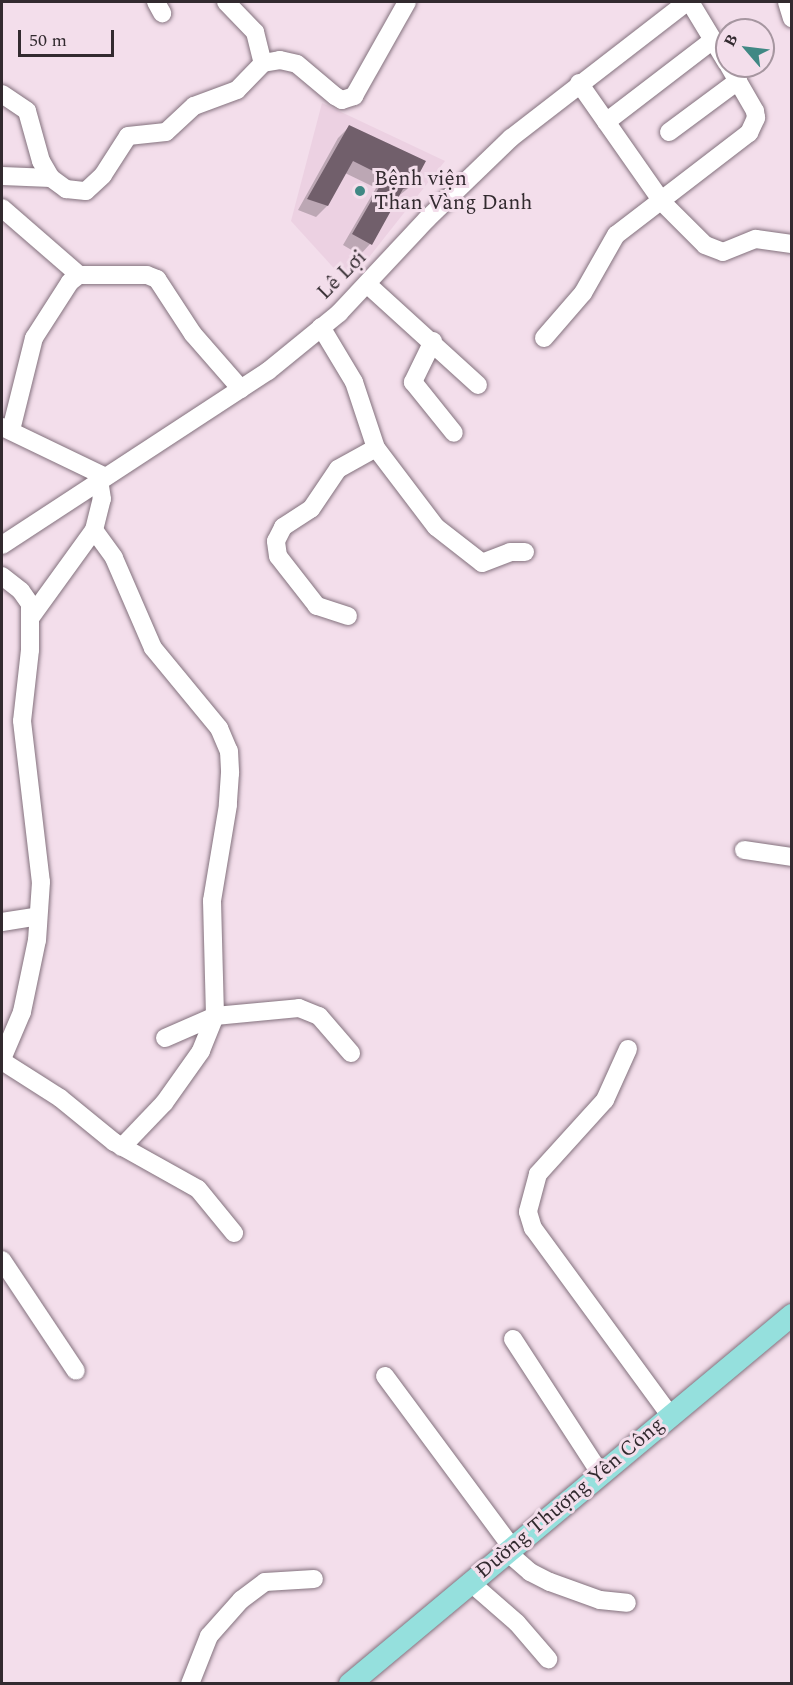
<!DOCTYPE html>
<html>
<head>
<meta charset="utf-8">
<style>
  body { margin:0 }
  #map { position:relative; width:793px; height:1685px; overflow:hidden; background:#f3deeb; font-family:Spectral,serif }
  div>[style] { position:absolute }
  .built>* { inset:0; background:#ecd1e2 }
  .shadow>* { inset:0; background:#0003 }
  .building>* { inset:0; background:#715f6b }
  .roads { filter:drop-shadow(0 0 2px #83717d) drop-shadow(0 0 2px #83717d) }
  .minor>* { height:18px; margin:-9px; padding:0 9px; transform-origin:9px; border-radius:9px; background:#fff }
  .major>* { height:22px; margin:-11px; padding:0 11px; transform-origin:11px; border-radius:11px; background:#95e0dd }
  .dots>* { width:16px; height:16px; translate:-50% -50%; box-sizing:border-box; border:3px solid #f3deeb; border-radius:50% }
  span { translate:-50% -50%; white-space:nowrap; text-align:center; line-height:1.15; -webkit-text-stroke:6px #f3deeb; paint-order:stroke }
  .poi-label { font-size:21px; color:#322a2f }
  .left { translate:0 -50%; text-align:left }
  .street-label { font-size:21px; color:#322a2f }
  .frame { position:absolute; inset:0; border:3px solid #322a2f; pointer-events:none }
  .north { position:absolute; left:715px; top:18px; width:60px; height:60px; box-sizing:border-box; background:#f3deeb; border:2px solid #a696a0; border-radius:50%; rotate:298deg; font-size:16px; font-weight:700; line-height:24px; text-align:center; color:#322a2f }
  .north::after { content:''; display:block; margin:auto; width:21px; height:27px; background:#408884; clip-path:polygon(50% 0,100% 100%,50% 72%,0 100%) }
  .scale { position:absolute; left:18px; top:30px; width:96px; height:27px; box-sizing:border-box; border:3px solid #322a2f; border-top:0; padding-left:8px; font-size:18px; line-height:21px; white-space:nowrap; color:#322a2f; -webkit-text-stroke:4px #f3deeb; paint-order:stroke }
</style>
</head>
<body>
<div id="map">
  <div class="built">
    <div style="clip-path:polygon(322px 103px,445px 161px,366px 261px,341px 276px,291px 221px)"></div>
  </div>
  <div class="shadow">
    <div style="clip-path:polygon(349px 127px,411px 186px,396px 198px,370px 244px,360px 255px,343px 245px,376px 188px,345px 173px,327px 206px,316px 217px,298px 210px,338px 138px)"></div>
  </div>
  <div class="building">
    <div style="clip-path:polygon(349px 125px,426px 161px,412px 187px,403px 189px,372px 245px,352px 234px,385px 177px,353px 161px,328px 206px,307px 199px)"></div>
  </div>
  <div class="roads">
    <div class="minor">
      <div style="left:156px;top:2px;width:13px;rotate:61deg"></div>
      <div style="left:226px;top:2px;width:42px;rotate:46deg"></div>
      <div style="left:255px;top:32px;width:32px;rotate:76deg"></div>
      <div style="left:690px;top:2px;width:71px;rotate:58.8deg"></div>
      <div style="left:787px;top:2px;width:17px;rotate:73deg"></div>
      <div style="left:579px;top:83px;width:146px;rotate:55deg"></div>
      <div style="left:663px;top:203px;width:59px;rotate:45deg"></div>
      <div style="left:705px;top:245px;width:19px;rotate:21deg"></div>
      <div style="left:723px;top:252px;width:35px;rotate:-22deg"></div>
      <div style="left:756px;top:239px;width:36px;rotate:8deg"></div>
      <div style="left:2px;top:94px;width:30px;rotate:34deg"></div>
      <div style="left:27px;top:111px;width:52px;rotate:74.4deg"></div>
      <div style="left:41px;top:161px;width:20px;rotate:60deg"></div>
      <div style="left:51px;top:178px;width:19px;rotate:36deg"></div>
      <div style="left:66px;top:189px;width:20px;rotate:6deg"></div>
      <div style="left:86px;top:191px;width:23px;rotate:-43deg"></div>
      <div style="left:103px;top:175px;width:46px;rotate:-57.3deg"></div>
      <div style="left:128px;top:136px;width:38px;rotate:-6deg"></div>
      <div style="left:166px;top:132px;width:38px;rotate:-43deg"></div>
      <div style="left:194px;top:106px;width:46px;rotate:-20.4deg"></div>
      <div style="left:237px;top:90px;width:37px;rotate:-46deg"></div>
      <div style="left:263px;top:63px;width:17px;rotate:-10deg"></div>
      <div style="left:280px;top:60px;width:17px;rotate:13deg"></div>
      <div style="left:297px;top:64px;width:50px;rotate:40.1deg"></div>
      <div style="left:335px;top:96px;width:8px;rotate:30deg"></div>
      <div style="left:342px;top:100px;width:13px;rotate:-18deg"></div>
      <div style="left:354px;top:96px;width:108px;rotate:-60.6deg"></div>
      <div style="left:606px;top:122px;width:135px;rotate:-37.5deg"></div>
      <div style="left:669px;top:132px;width:86px;rotate:-36.5deg"></div>
      <div style="left:2px;top:176px;width:49px;rotate:2.3deg"></div>
      <div style="left:2px;top:208px;width:102px;rotate:41deg"></div>
      <div style="left:367px;top:284px;width:150px;rotate:42.3deg"></div>
      <div style="left:321px;top:327px;width:64px;rotate:59deg"></div>
      <div style="left:354px;top:382px;width:70px;rotate:71.6deg"></div>
      <div style="left:376px;top:448px;width:99px;rotate:52.8deg"></div>
      <div style="left:436px;top:527px;width:58px;rotate:38deg"></div>
      <div style="left:482px;top:563px;width:30px;rotate:-21deg"></div>
      <div style="left:510px;top:552px;width:15px"></div>
      <div style="left:544px;top:338px;width:60px;rotate:-49.1deg"></div>
      <div style="left:583px;top:293px;width:67px;rotate:-60.4deg"></div>
      <div style="left:616px;top:235px;width:168px;rotate:-37.5deg"></div>
      <div style="left:749px;top:133px;width:17px;rotate:-65deg"></div>
      <div style="left:756px;top:118px;width:7px;rotate:-98deg"></div>
      <div style="left:755px;top:111px;width:52px;rotate:-120deg"></div>
      <div style="left:433px;top:341px;width:46px;rotate:116deg"></div>
      <div style="left:413px;top:382px;width:65px;rotate:51.2deg"></div>
      <div style="left:2px;top:427px;width:113px;rotate:25.7deg"></div>
      <div style="left:11px;top:430px;width:95px;rotate:-76deg"></div>
      <div style="left:34px;top:338px;width:67px;rotate:-57.3deg"></div>
      <div style="left:70px;top:282px;width:11px;rotate:-38deg"></div>
      <div style="left:79px;top:275px;width:68px"></div>
      <div style="left:147px;top:275px;width:11px;rotate:22deg"></div>
      <div style="left:157px;top:279px;width:66px;rotate:56.8deg"></div>
      <div style="left:193px;top:334px;width:73px;rotate:48.9deg"></div>
      <div style="left:94px;top:530px;width:34px;rotate:54deg"></div>
      <div style="left:114px;top:558px;width:98px;rotate:66.6deg"></div>
      <div style="left:153px;top:648px;width:104px;rotate:50.5deg"></div>
      <div style="left:219px;top:728px;width:25px;rotate:67deg"></div>
      <div style="left:229px;top:751px;width:22px;rotate:87deg"></div>
      <div style="left:230px;top:773px;width:32px;rotate:94deg"></div>
      <div style="left:228px;top:805px;width:97px;rotate:99.5deg"></div>
      <div style="left:212px;top:901px;width:115px;rotate:88.5deg"></div>
      <div style="left:215px;top:1016px;width:38px;rotate:112deg"></div>
      <div style="left:201px;top:1051px;width:64px;rotate:125.4deg"></div>
      <div style="left:164px;top:1103px;width:61px;rotate:133.7deg"></div>
      <div style="left:2px;top:545px;width:318px;rotate:-33.2deg"></div>
      <div style="left:268px;top:371px;width:92px;rotate:-39.2deg"></div>
      <div style="left:339px;top:313px;width:129px;rotate:-46.9deg"></div>
      <div style="left:427px;top:219px;width:117px;rotate:-44deg"></div>
      <div style="left:511px;top:138px;width:222px;rotate:-37.7deg"></div>
      <div style="left:2px;top:576px;width:24px;rotate:38deg"></div>
      <div style="left:21px;top:591px;width:16px;rotate:55deg"></div>
      <div style="left:30px;top:604px;width:46px;rotate:90deg"></div>
      <div style="left:30px;top:650px;width:71px;rotate:96.4deg"></div>
      <div style="left:22px;top:721px;width:162px;rotate:83.3deg"></div>
      <div style="left:41px;top:882px;width:58px;rotate:93.9deg"></div>
      <div style="left:37px;top:940px;width:74px;rotate:101.8deg"></div>
      <div style="left:22px;top:1012px;width:51px;rotate:113.1deg"></div>
      <div style="left:348px;top:616px;width:33px;rotate:-162deg"></div>
      <div style="left:317px;top:606px;width:63px;rotate:-128deg"></div>
      <div style="left:278px;top:556px;width:15px;rotate:-98deg"></div>
      <div style="left:276px;top:541px;width:16px;rotate:-63deg"></div>
      <div style="left:283px;top:527px;width:33px;rotate:-33deg"></div>
      <div style="left:311px;top:509px;width:48px;rotate:-56deg"></div>
      <div style="left:338px;top:469px;width:43px;rotate:-28.9deg"></div>
      <div style="left:31px;top:617px;width:107px;rotate:-54.1deg"></div>
      <div style="left:94px;top:530px;width:32px;rotate:-76deg"></div>
      <div style="left:102px;top:499px;width:20px;rotate:-99deg"></div>
      <div style="left:744px;top:850px;width:49px;rotate:8.3deg"></div>
      <div style="left:2px;top:922px;width:36px;rotate:-9deg"></div>
      <div style="left:165px;top:1038px;width:55px;rotate:-23.7deg"></div>
      <div style="left:215px;top:1016px;width:84px;rotate:-5.4deg"></div>
      <div style="left:299px;top:1008px;width:22px;rotate:22deg"></div>
      <div style="left:319px;top:1016px;width:49px;rotate:49.1deg"></div>
      <div style="left:628px;top:1049px;width:56px;rotate:114.3deg"></div>
      <div style="left:605px;top:1100px;width:100px;rotate:132.2deg"></div>
      <div style="left:538px;top:1174px;width:39px;rotate:105deg"></div>
      <div style="left:528px;top:1212px;width:17px;rotate:73deg"></div>
      <div style="left:533px;top:1228px;width:232px;rotate:53.8deg"></div>
      <div style="left:2px;top:1061px;width:69px;rotate:32.5deg"></div>
      <div style="left:60px;top:1098px;width:70px;rotate:39.2deg"></div>
      <div style="left:114px;top:1142px;width:96px;rotate:29.2deg"></div>
      <div style="left:198px;top:1189px;width:57px;rotate:50.7deg"></div>
      <div style="left:2px;top:1260px;width:133px;rotate:56.3deg"></div>
      <div style="left:513px;top:1339px;width:160px;rotate:57deg"></div>
      <div style="left:385px;top:1376px;width:212px;rotate:53.5deg"></div>
      <div style="left:506px;top:1551px;width:32px;rotate:41deg"></div>
      <div style="left:530px;top:1572px;width:22px;rotate:27deg"></div>
      <div style="left:550px;top:1582px;width:53px;rotate:19.8deg"></div>
      <div style="left:600px;top:1600px;width:27px;rotate:6deg"></div>
      <div style="left:470px;top:1582px;width:62px;rotate:41.1deg"></div>
      <div style="left:517px;top:1623px;width:48px;rotate:49.3deg"></div>
      <div style="left:190px;top:1684px;width:52px;rotate:-68.4deg"></div>
      <div style="left:209px;top:1636px;width:48px;rotate:-48.4deg"></div>
      <div style="left:241px;top:1600px;width:30px;rotate:-37deg"></div>
      <div style="left:265px;top:1582px;width:49px;rotate:-3.5deg"></div>
    </div>
    <div class="major">
      <div style="left:350px;top:1684px;width:576px;rotate:-39.86deg"></div>
    </div>
  </div>
  <div class="dots">
    <div style="left:360px;top:191px;background:#408884"></div>
  </div>
  <div class="poi-label">
    <span class="left" style="left:374px;top:191px">Bệnh viện<br>Than Vàng Danh</span>
  </div>
  <div class="street-label">
    <span style="left:342px;top:275px;rotate:-45deg">Lê Lợi</span>
    <span style="left:570px;top:1498px;rotate:-40deg">Đường Thượng Yên Công</span>
  </div>
  <div class="frame"></div>
  <div class="north">B</div>
  <div class="scale">50 m</div>
</div>
</body>
</html>
